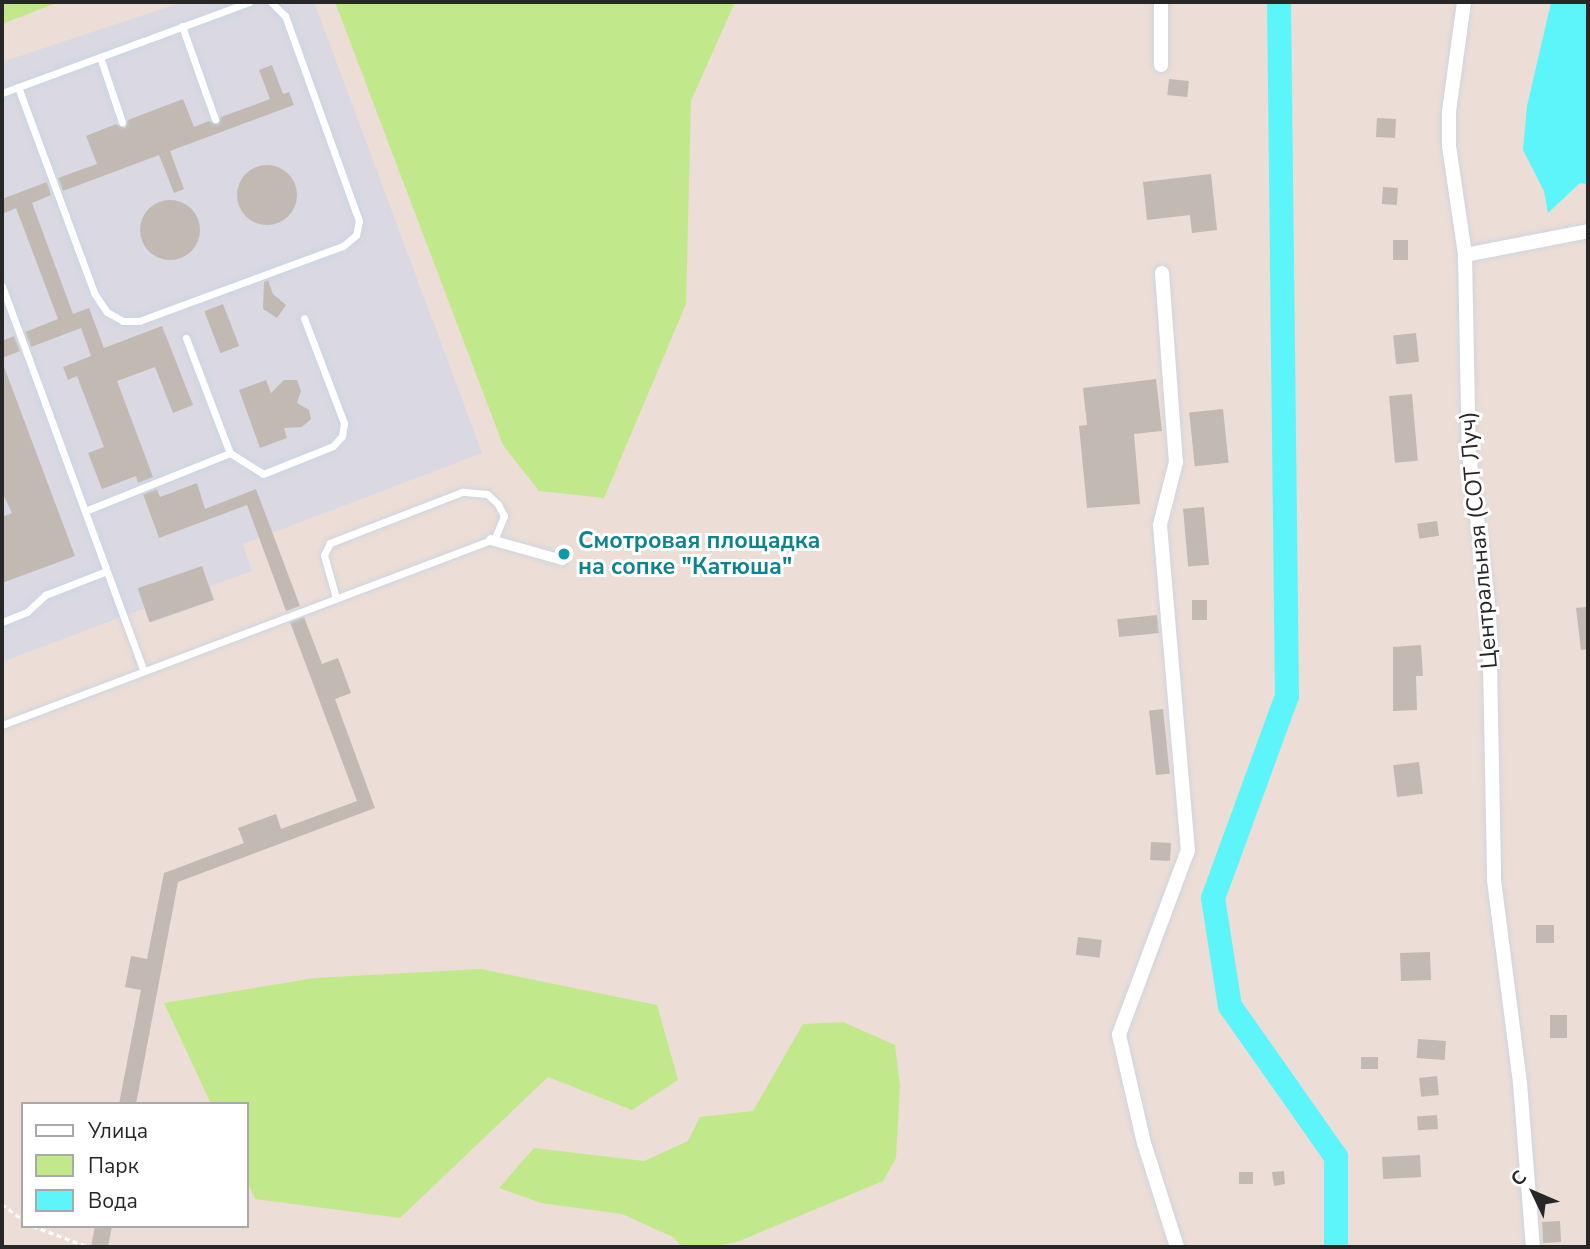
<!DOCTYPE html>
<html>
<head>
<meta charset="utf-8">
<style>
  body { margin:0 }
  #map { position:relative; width:1590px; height:1249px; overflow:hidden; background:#ecddd6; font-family:"Nunito Sans",sans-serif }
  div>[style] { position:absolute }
  .industrial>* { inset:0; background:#d9d8e3 }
  .green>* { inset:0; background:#c1e98c }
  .water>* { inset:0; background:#5cf5fa }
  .river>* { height:24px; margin:-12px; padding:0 12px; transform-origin:12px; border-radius:12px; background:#5cf5fa }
  .building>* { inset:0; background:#c2b9b3; transform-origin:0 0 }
  .round { border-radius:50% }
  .path>* { height:2.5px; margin-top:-1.25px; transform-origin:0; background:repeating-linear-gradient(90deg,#fff 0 5px,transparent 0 8.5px) }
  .roads { filter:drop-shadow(0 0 2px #cbd5e2) drop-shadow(0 0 2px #cbd5e2) }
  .service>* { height:7px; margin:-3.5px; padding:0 3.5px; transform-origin:3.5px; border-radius:3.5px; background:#fff }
  .pedestrian>* { height:10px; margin:-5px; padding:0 5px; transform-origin:5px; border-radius:5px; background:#fff }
  .minor>* { height:14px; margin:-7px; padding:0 7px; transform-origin:7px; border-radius:7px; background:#fff }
  .dots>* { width:19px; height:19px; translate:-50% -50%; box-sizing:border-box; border:4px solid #fff; border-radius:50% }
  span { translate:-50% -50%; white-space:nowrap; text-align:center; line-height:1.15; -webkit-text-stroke:6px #fff; paint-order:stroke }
  .street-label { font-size:23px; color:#272727 }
  .culture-label { font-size:23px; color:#0d838f; font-weight:700 }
  .left { translate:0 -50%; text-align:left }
  .frame { position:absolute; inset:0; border:4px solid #272727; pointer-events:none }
  .legend { position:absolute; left:21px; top:1102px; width:228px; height:126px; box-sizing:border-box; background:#fff; border:2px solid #a9a9a9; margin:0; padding:9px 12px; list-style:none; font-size:21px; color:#272727 }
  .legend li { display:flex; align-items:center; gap:14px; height:35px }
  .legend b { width:35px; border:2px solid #a9a9a9 }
  .north { position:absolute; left:1499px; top:1158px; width:70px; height:70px; -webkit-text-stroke:5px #fff; paint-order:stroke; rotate:314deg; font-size:19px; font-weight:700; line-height:28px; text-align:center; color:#272727 }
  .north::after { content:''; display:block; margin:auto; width:24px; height:32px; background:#272727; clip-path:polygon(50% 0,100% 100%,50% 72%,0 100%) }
</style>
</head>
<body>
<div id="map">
  <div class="industrial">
    <div style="clip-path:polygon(183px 2px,314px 2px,482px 453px,243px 544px,252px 571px,210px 586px,215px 600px,150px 623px,145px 608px,2px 662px,2px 62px)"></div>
  </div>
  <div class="green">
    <div style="clip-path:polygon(2px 2px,59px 2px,2px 24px)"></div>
    <div style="clip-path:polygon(335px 2px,735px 2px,691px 101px,686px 304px,604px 498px,539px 491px,503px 445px)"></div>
    <div style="clip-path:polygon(481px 969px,657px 1005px,678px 1080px,632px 1110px,548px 1077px,400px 1218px,255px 1199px,247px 1181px,247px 1104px,211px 1104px,164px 1003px,315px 978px)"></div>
    <div style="clip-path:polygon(843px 1022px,895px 1045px,900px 1086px,896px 1158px,883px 1181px,737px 1242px,711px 1247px,682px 1247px,673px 1237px,622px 1214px,541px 1203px,499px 1188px,534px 1148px,644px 1161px,688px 1141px,700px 1117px,753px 1111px,803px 1024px)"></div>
  </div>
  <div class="water">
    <div style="clip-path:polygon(1588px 2px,1588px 184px,1580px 183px,1548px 213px,1544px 191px,1523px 150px,1527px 106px,1551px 3px)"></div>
  </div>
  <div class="river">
    <div style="left:1279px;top:2px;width:694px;rotate:89.34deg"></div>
    <div style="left:1287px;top:696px;width:215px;rotate:110.1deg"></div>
    <div style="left:1213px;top:898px;width:109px;rotate:81.1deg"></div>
    <div style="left:1230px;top:1006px;width:184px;rotate:54.9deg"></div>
    <div style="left:1336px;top:1157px;width:90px;rotate:90deg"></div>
  </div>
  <div class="building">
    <div style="clip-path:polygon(272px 65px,283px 94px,289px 92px,294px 105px,170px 151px,184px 189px,174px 193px,159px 155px,63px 191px,58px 178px,97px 164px,86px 136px,116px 124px,125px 128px,128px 120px,183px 99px,194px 127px,209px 121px,218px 124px,221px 117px,270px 99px,259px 70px)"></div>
    <div style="left:1169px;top:79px;width:20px;height:16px;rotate:6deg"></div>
    <div style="left:1377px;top:118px;width:19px;height:19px;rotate:3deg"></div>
    <div class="round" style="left:237px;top:165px;width:60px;height:60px"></div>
    <div style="clip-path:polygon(1211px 174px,1217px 230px,1192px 233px,1190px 215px,1147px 220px,1143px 182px)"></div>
    <div style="clip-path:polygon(47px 182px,51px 195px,32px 203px,73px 314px,89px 308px,104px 348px,162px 326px,193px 405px,173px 413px,155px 367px,117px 381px,153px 477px,138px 483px,136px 476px,102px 489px,88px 453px,104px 447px,77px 376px,68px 380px,63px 367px,91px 356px,81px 328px,31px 347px,25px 332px,58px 319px,16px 208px,2px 214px,2px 199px)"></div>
    <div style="left:1383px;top:187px;width:15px;height:17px;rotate:4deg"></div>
    <div class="round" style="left:140px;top:200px;width:60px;height:60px"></div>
    <div style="left:1393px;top:240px;width:15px;height:20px"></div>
    <div style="clip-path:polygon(268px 280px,273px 294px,286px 305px,277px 318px,263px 309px,264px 282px)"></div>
    <div style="left:223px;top:304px;width:45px;height:20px;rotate:69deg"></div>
    <div style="left:1416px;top:333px;width:29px;height:23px;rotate:84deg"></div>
    <div style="clip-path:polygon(14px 336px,20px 351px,2px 358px,2px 341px)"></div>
    <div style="clip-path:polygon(3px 364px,75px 556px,2px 583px,2px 517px,12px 513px,2px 492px)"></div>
    <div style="clip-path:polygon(1156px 379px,1162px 431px,1134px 434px,1140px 504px,1087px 508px,1079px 426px,1087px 425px,1083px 388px)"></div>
    <div style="clip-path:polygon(266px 380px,271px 393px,284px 380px,297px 380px,301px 391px,297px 403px,309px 410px,311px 419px,302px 427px,284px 428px,287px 438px,260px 448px,239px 390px)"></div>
    <div style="left:1412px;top:394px;width:67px;height:23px;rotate:85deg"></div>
    <div style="left:1223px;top:409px;width:54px;height:34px;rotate:84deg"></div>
    <div style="clip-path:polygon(197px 483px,205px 509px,256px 489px,300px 606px,286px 611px,247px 505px,159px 538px,143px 494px,157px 489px,160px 497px)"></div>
    <div style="left:1204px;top:507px;width:58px;height:21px;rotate:85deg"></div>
    <div style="left:1437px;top:521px;width:15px;height:20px;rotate:82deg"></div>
    <div style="left:202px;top:566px;width:36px;height:68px;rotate:71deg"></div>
    <div style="left:1192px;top:600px;width:15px;height:20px"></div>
    <div style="clip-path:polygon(1588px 607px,1588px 649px,1581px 650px,1576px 608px)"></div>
    <div style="left:1157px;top:615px;width:18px;height:40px;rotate:84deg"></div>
    <div style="clip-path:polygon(304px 617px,322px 664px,338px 658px,351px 693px,335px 699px,375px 808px,178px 882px,136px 1104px,119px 1104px,141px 990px,125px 987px,131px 956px,147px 959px,164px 873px,244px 843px,238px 828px,276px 814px,281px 829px,357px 801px,290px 622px)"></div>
    <div style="clip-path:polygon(1421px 645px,1423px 676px,1416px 676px,1417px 710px,1393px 711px,1393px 647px)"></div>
    <div style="left:1163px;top:709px;width:65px;height:14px;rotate:84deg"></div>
    <div style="left:1419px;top:762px;width:32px;height:26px;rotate:83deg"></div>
    <div style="left:1151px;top:842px;width:20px;height:18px;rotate:3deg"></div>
    <div style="left:1536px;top:925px;width:18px;height:18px"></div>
    <div style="left:1078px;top:937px;width:24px;height:18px;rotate:7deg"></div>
    <div style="left:1430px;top:952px;width:28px;height:30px;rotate:88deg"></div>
    <div style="left:1550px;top:1015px;width:17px;height:23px"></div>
    <div style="left:1418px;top:1039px;width:28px;height:19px;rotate:4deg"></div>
    <div style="left:1378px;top:1057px;width:12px;height:17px;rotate:90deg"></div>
    <div style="left:1437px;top:1076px;width:19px;height:18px;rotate:84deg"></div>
    <div style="left:1437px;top:1115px;width:14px;height:20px;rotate:86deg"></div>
    <div style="left:1420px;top:1155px;width:22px;height:38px;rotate:87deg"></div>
    <div style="clip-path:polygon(1284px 1171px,1285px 1184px,1274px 1186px,1272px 1172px)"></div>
    <div style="left:1253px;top:1172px;width:12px;height:14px;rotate:90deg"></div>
    <div style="left:1560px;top:1221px;width:21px;height:18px;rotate:87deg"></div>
    <div style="clip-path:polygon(95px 1226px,112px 1226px,108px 1247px,91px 1247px)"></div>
  </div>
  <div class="path">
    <div style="left:2px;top:1204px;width:26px;rotate:37deg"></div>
    <div style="left:33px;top:1226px;width:60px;rotate:20.6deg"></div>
  </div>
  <div class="roads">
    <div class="service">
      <div style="left:182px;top:26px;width:99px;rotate:70.5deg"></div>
      <div style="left:100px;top:57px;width:69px;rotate:71.3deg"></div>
      <div style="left:18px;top:87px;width:220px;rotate:69.7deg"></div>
      <div style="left:94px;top:293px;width:23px;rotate:56deg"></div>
      <div style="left:107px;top:312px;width:18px;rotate:29deg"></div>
      <div style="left:123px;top:321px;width:16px"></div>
      <div style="left:139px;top:321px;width:217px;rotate:-20.2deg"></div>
      <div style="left:343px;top:246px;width:17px;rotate:-40deg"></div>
      <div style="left:356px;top:235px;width:14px;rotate:-78deg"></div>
      <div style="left:359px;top:221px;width:218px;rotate:-109.8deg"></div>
      <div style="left:285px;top:16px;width:20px;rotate:-135deg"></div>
      <div style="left:2px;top:93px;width:263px;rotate:-20.2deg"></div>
      <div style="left:2px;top:286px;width:410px;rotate:69.8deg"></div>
      <div style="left:186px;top:338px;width:123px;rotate:69.1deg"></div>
      <div style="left:85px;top:511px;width:156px;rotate:-21.8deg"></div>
      <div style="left:230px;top:453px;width:39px;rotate:32deg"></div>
      <div style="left:263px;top:474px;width:75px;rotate:-21.8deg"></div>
      <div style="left:333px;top:446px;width:13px;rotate:-48deg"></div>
      <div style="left:342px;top:436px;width:13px;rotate:-81deg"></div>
      <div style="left:344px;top:423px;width:112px;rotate:-110.9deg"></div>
      <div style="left:2px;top:622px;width:27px;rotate:-22deg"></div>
      <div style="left:27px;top:612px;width:25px;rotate:-43deg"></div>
      <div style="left:45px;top:595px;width:66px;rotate:-21.2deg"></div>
      <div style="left:2px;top:725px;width:523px;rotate:-20.72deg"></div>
      <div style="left:491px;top:540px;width:4px;rotate:-27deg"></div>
      <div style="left:495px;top:538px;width:24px;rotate:-68deg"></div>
      <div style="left:504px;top:516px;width:13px;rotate:-117deg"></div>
      <div style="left:498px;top:504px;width:15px;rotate:-138deg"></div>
      <div style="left:487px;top:494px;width:25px;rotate:-175deg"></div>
      <div style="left:462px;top:492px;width:142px;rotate:158.9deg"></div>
      <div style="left:330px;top:543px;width:13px;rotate:117deg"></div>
      <div style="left:324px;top:555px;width:45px;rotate:74.4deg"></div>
    </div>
    <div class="pedestrian">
      <div style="left:491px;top:540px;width:74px;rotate:15.7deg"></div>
      <div style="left:562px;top:560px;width:6px;rotate:-72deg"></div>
    </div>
    <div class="minor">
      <div style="left:1161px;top:2px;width:63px;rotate:90deg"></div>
      <div style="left:1464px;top:2px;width:110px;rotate:97.8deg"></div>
      <div style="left:1449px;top:111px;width:35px;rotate:90deg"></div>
      <div style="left:1449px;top:146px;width:110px;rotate:81.6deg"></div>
      <div style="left:1465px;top:255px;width:200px;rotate:88.9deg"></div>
      <div style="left:1469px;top:455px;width:157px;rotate:82.7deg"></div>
      <div style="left:1489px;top:611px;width:269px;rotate:88.9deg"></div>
      <div style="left:1494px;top:880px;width:205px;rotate:82.7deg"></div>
      <div style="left:1520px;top:1083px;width:165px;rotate:85.5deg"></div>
      <div style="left:1465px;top:255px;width:125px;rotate:-11deg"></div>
      <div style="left:1162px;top:273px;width:190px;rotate:85.8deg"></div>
      <div style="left:1176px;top:462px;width:65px;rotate:104.3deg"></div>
      <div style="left:1160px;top:525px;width:326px;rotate:85.1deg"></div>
      <div style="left:1188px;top:850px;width:197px;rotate:110.5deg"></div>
      <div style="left:1119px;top:1035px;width:111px;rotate:77deg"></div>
      <div style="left:1144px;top:1143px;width:109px;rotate:72.4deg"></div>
    </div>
  </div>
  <div class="dots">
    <div style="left:564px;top:554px;background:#0f9aa8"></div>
  </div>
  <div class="street-label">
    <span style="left:1479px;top:540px;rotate:-95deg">Центральная (СОТ Луч)</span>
  </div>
  <div class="culture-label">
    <span class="left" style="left:578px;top:554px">Смотровая площадка<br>на сопке "Катюша"</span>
  </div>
  <div class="frame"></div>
  <ul class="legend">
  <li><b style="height:9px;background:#fff"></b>Улица</li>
  <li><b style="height:19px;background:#c1e98c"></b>Парк</li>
  <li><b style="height:19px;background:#5cf5fa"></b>Вода</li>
  </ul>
  <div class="north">С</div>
</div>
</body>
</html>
